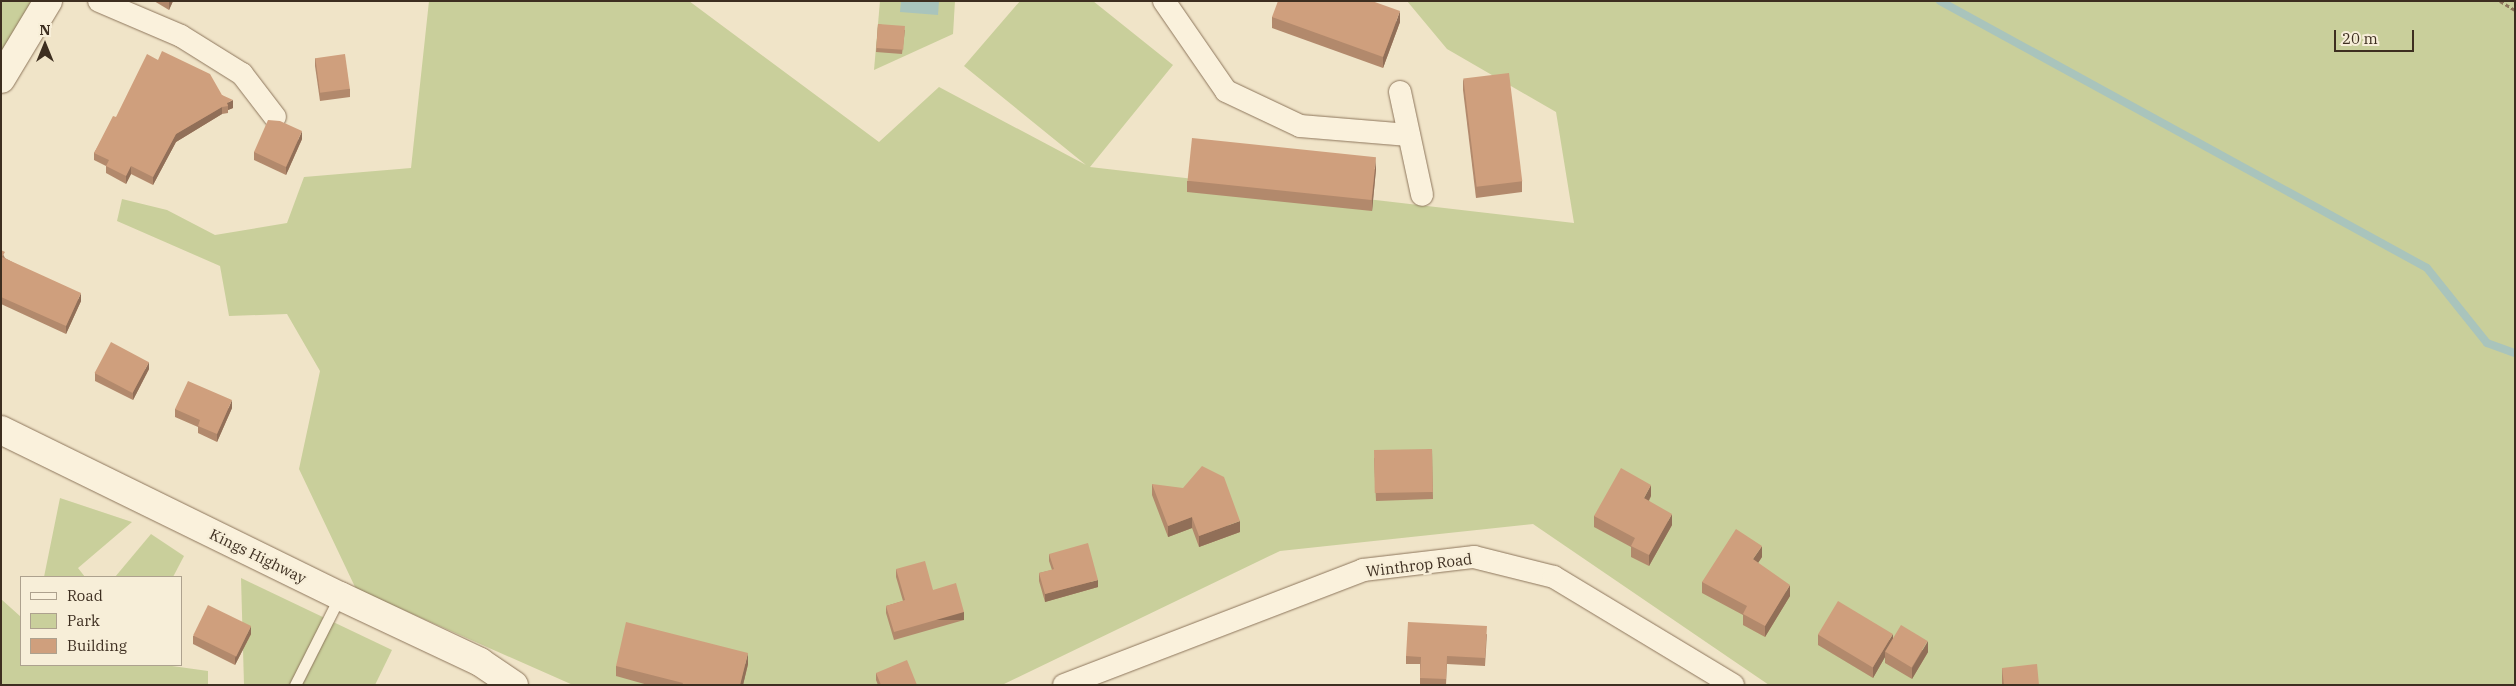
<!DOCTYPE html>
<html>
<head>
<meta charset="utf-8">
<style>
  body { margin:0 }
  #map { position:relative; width:2516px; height:686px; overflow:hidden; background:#f0e4c8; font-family:"IBM Plex Serif",serif }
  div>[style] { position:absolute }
  .green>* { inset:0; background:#c9cf9b }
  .water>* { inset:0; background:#a9c4bc }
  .stream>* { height:8px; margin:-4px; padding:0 4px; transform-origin:4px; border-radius:4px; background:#a9c4bc }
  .path>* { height:3px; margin-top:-1.5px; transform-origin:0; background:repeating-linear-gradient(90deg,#8d765c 0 4px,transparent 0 6.5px) }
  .roads { filter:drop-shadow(0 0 1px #8d765c) drop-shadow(0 0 1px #8d765c) }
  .service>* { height:11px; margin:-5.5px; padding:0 5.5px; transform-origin:5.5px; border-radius:5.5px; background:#faf1dc }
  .minor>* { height:22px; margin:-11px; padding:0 11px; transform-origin:11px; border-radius:11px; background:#faf1dc }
  .tertiary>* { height:28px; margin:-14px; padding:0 14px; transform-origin:14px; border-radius:14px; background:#faf1dc }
  .wall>* { inset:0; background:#b2896c }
  .shaded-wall>* { inset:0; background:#916f58; transform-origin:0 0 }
  .building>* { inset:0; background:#cf9f7d; transform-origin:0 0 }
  span { translate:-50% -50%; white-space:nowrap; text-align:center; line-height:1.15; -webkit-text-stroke:4.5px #f7eed8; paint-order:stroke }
  .street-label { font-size:15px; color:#3d2e20 }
  .frame { position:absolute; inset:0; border:2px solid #3d2e20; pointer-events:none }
  .legend { position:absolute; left:20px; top:576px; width:162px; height:90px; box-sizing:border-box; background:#f7eed8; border:1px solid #ada18e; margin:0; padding:6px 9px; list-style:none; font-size:15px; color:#3d2e20 }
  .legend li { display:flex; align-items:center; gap:10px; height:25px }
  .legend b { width:25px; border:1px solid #ada18e }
  .north { position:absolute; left:20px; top:20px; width:50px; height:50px; -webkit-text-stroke:4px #f7eed8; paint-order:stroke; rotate:0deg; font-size:14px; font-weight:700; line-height:20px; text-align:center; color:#3d2e20 }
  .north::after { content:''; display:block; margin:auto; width:18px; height:22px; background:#3d2e20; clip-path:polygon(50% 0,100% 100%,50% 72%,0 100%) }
  .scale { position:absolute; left:2334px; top:30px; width:80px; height:22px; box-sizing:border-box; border:2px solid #3d2e20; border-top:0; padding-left:6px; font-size:15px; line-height:18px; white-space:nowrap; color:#3d2e20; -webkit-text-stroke:4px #f7eed8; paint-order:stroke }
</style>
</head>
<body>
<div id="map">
  <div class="green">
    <div style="clip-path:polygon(1px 1px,32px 1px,1px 52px)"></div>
    <div style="clip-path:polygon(429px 1px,689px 1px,879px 142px,939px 87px,1086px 165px,964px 66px,1020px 1px,1093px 1px,1173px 65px,1090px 167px,1574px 223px,1556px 112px,1447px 49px,1407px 1px,2515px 1px,2515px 685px,1769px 685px,1533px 524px,1280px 551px,1002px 685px,573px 685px,356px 589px,299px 469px,320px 371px,287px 314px,229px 316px,220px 266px,117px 221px,122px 199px,167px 210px,215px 235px,287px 223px,304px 177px,411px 168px)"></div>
    <div style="clip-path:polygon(880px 1px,955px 1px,953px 34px,874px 70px)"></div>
    <div style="clip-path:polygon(60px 498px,132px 522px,78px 568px,85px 577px,44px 577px)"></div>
    <div style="clip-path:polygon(151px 534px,184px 556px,173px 577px,115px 577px)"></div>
    <div style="clip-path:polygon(241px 578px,392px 650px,375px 685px,244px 685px)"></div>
    <div style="clip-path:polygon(1px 599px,21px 617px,21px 665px,165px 665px,208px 671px,208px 685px,1px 685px)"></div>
  </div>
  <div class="water">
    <div style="clip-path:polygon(901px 1px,939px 1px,938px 15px,900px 12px)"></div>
  </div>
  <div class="stream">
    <div style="left:1940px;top:1px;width:555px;rotate:28.73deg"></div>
    <div style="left:2427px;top:268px;width:96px;rotate:51.3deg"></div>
    <div style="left:2487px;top:343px;width:30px;rotate:20deg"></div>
  </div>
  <div class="path">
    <div style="left:2500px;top:1px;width:17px;rotate:31deg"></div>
  </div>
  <div class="roads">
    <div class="service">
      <div style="left:295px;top:685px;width:100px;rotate:-63.2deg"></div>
    </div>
    <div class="minor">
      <div style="left:99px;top:1px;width:89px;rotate:23.1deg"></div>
      <div style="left:181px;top:36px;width:72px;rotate:31.9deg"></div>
      <div style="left:242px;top:74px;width:54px;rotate:52.5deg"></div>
      <div style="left:1164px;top:1px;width:109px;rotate:55.4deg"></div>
      <div style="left:1226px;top:91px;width:82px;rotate:25.3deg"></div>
      <div style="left:1300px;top:126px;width:109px;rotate:4.7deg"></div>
      <div style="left:1400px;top:92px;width:105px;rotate:77.9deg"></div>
      <div style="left:1064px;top:685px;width:320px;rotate:-21deg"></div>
      <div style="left:1363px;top:570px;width:112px;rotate:-6.7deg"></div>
      <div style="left:1474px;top:557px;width:82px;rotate:14deg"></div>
      <div style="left:1554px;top:577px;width:209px;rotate:31.1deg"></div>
    </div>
    <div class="tertiary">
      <div style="left:1px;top:79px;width:91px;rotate:-58.9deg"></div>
      <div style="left:1px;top:430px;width:377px;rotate:26.1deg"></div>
      <div style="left:340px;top:596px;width:155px;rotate:25.2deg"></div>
      <div style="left:480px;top:662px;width:41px;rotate:34.1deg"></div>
    </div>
  </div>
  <div class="wall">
    <div style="clip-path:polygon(154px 1px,173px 1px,169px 10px)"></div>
    <div style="clip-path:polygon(1272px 17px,1400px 22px,1383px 68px,1272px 28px)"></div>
    <div style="clip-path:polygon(878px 24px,905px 30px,902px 54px,876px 52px)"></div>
    <div style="clip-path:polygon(315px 58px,350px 89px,350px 97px,320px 101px,315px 66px)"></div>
    <div style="clip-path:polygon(1463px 79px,1522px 181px,1522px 192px,1476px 198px,1463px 90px)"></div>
    <div style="clip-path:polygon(222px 95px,233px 108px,228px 110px,228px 113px,222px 114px,176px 142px,153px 185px,131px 174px,126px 184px,106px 173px,106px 166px,94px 160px,94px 153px,116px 117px)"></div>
    <div style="clip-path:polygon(302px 139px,286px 175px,254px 160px,254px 152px)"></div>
    <div style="clip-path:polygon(1376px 169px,1372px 211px,1187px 192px,1187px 181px)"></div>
    <div style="clip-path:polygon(1px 250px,5px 258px,81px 301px,66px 334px,1px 304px)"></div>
    <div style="clip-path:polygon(149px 369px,133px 400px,95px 381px,95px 373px)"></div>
    <div style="clip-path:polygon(232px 408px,217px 442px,198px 433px,198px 427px,175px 417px,175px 409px)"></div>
    <div style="clip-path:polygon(1432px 449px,1433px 499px,1376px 501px,1374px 458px)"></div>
    <div style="clip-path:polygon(1152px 484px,1240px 532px,1199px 547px,1192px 528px,1168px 537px,1152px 495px)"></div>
    <div style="clip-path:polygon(1651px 496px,1649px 501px,1672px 525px,1649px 566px,1631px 557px,1631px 547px,1594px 527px,1594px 516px)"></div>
    <div style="clip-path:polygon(1049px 554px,1098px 587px,1045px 602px,1039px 581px,1039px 573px,1052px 570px,1049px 561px)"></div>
    <div style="clip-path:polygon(1762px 557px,1758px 563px,1790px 596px,1765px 637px,1743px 625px,1743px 615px,1702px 593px,1702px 582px)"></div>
    <div style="clip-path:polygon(896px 569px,933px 590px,964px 620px,894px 640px,886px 613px,886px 606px,903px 601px,896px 577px)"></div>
    <div style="clip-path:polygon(251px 634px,235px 665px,193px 644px,193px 636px)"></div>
    <div style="clip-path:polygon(1487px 634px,1485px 666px,1447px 664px,1446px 685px,1420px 685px,1420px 664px,1406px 664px,1406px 656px)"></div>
    <div style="clip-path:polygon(1818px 634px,1893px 640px,1928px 652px,1912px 679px,1885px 663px,1885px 657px,1873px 678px,1818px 645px)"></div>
    <div style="clip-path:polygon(748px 664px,743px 685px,648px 685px,616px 676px,616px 666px)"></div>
    <div style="clip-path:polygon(2002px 668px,2039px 685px,2002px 685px)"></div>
    <div style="clip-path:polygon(876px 673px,917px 685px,878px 685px,876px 680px)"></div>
  </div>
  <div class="shaded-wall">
    <div style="clip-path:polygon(169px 1px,173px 1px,169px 10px)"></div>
    <div style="clip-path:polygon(1400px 11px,1400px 22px,1383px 68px,1383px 57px)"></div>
    <div style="clip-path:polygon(233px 100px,233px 108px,228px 110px,228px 106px,227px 103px)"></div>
    <div style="clip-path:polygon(222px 107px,222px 114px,176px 142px,153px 185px,153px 177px,176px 134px)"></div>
    <div style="clip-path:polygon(302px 131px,302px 139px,286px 175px,286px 167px)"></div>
    <div style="clip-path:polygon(1376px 158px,1376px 169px,1372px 211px,1372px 200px)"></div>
    <div style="clip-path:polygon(131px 166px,131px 174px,126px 184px,126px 176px)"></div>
    <div style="clip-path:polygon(81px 293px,81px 301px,66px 334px,66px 326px)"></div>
    <div style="clip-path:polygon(149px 362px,149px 369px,133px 400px,133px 392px)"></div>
    <div style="clip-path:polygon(232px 400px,232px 408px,217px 442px,217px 434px)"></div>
    <div style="clip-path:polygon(1651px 485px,1651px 496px,1644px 509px,1644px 498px)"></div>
    <div style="clip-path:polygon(1672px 514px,1672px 525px,1649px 566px,1649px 555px)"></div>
    <div style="clip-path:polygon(1192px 517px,1192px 528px,1168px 537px,1168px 526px)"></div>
    <div style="clip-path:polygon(1240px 521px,1240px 532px,1199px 547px,1199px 536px)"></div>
    <div style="clip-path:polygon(1762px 546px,1762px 557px,1753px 570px,1753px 559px)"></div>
    <div style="clip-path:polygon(1098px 580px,1098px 587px,1045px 602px,1045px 594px)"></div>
    <div style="clip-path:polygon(1790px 585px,1790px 596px,1765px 637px,1765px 626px)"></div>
    <div style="left:964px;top:612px;width:8px;height:73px;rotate:90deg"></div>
    <div style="clip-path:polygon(251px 626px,251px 634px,235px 665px,235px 658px)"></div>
    <div style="clip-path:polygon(1893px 634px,1893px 645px,1885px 652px,1885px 657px,1873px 678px,1873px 667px)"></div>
    <div style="clip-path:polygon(1928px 641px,1928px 652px,1912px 679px,1912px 668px)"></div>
    <div style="clip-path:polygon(748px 653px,748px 664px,743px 685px,740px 685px)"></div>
  </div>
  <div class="building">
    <div style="clip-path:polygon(1278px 1px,1372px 1px,1400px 11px,1383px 57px,1272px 17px)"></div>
    <div style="left:878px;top:24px;width:27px;height:24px;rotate:4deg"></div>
    <div style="clip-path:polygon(162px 51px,210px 74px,222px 95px,233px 100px,227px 103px,228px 106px,222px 107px,176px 134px,153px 177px,131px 166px,126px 176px,106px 166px,109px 160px,94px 153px,113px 116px,116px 117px,147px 54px,158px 60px)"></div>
    <div style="left:345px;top:54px;width:35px;height:30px;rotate:82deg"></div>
    <div style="left:1509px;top:73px;width:109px;height:46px;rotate:83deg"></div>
    <div style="clip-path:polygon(268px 120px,280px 121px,302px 131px,286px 167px,254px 152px)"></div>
    <div style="left:1192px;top:138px;width:185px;height:43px;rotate:6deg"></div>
    <div style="clip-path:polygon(1px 250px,5px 252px,2px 257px,81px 293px,66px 326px,1px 297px)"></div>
    <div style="left:111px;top:342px;width:43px;height:35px;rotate:28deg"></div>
    <div style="clip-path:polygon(188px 381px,232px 400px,217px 434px,198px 426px,200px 420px,175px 409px)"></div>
    <div style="left:1432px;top:449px;width:43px;height:58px;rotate:89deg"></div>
    <div style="clip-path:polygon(1202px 466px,1224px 477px,1240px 521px,1199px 536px,1192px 517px,1168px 526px,1152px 484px,1183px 488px)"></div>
    <div style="clip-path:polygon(1621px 468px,1651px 485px,1644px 498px,1672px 514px,1649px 555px,1631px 546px,1635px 538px,1594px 516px)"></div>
    <div style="clip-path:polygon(1736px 529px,1762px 546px,1753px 559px,1790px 585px,1765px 626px,1743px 614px,1747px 606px,1702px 582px)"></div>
    <div style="clip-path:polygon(1088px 543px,1098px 580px,1045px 594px,1039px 573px,1054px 569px,1049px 554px)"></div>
    <div style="clip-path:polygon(925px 561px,933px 590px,956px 583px,964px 612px,894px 632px,886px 606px,905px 600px,896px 569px)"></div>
    <div style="left:1838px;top:601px;width:64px;height:39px;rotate:31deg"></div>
    <div style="left:208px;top:605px;width:48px;height:34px;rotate:26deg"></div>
    <div style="clip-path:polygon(626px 622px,748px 653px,740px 685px,682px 685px,683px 683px,616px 666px)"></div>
    <div style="clip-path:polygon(1408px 622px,1487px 626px,1485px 658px,1447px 656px,1446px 679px,1420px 678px,1421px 657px,1406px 656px)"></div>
    <div style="left:1901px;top:625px;width:31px;height:31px;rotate:31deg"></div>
    <div style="clip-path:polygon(907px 660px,917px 685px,881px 685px,876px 673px)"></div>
    <div style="clip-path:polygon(2037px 664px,2039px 685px,2004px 685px,2002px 668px)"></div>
  </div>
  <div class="street-label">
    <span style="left:258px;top:556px;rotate:26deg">Kings Highway</span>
    <span style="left:1419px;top:565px;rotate:-7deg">Winthrop Road</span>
  </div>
  <div class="frame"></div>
  <ul class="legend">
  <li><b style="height:6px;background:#faf1dc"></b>Road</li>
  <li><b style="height:14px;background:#c9cf9b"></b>Park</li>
  <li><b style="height:14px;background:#cf9f7d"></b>Building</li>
  </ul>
  <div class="north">N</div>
  <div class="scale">20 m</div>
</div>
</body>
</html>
